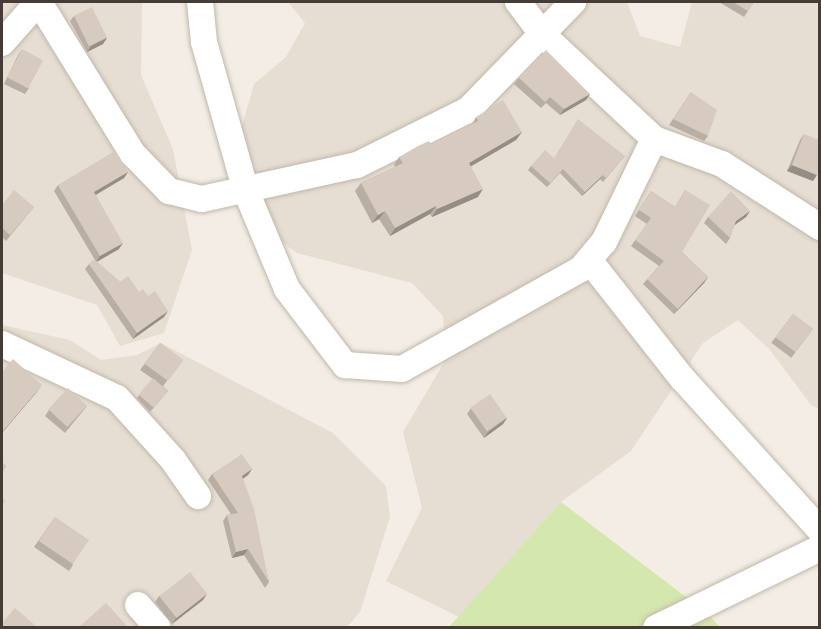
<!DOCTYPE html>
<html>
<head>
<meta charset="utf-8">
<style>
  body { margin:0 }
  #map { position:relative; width:821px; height:629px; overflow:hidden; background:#f3ede5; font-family:"Work Sans",sans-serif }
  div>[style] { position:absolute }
  .residential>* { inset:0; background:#e7ded3 }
  .green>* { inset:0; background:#d4e7ae }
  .roads { filter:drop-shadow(0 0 2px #c1b7ab) drop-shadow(0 0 2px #c1b7ab) }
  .street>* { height:26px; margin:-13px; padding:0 13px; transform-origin:13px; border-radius:13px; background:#fff }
  .wall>* { inset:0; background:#b9aea3; transform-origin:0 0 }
  .shaded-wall>* { inset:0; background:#968d85 }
  .building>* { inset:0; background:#d7cabe; transform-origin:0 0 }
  span { translate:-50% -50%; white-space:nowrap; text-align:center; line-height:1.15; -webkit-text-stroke:4.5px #fff; paint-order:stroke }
  .frame { position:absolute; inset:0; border:3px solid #453d35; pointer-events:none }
</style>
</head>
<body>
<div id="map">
  <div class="residential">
    <div style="clip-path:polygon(2px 2px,142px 2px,141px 75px,173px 149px,192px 250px,164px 333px,120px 346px,97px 305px,2px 273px)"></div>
    <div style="clip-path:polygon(288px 2px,627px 2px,640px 36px,680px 47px,692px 2px,819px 2px,819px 409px,811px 405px,770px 350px,738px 320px,703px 343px,631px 451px,561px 502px,459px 617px,386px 581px,422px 508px,403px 432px,446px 359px,443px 316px,412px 283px,297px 253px,263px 228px,246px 191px,242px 126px,254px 84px,286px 57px,305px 23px)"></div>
    <div style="clip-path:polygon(2px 325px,70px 340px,101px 360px,137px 355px,161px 343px,333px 433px,386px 486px,390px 517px,360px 612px,347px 627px,2px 628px)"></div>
  </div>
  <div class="green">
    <div style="clip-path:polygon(561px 502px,703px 610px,720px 627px,448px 628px)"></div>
  </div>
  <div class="roads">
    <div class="street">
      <div style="left:39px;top:2px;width:179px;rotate:58.3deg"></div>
      <div style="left:133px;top:154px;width:52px;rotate:45.8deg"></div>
      <div style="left:169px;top:191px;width:34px;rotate:14deg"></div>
      <div style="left:202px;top:199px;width:159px;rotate:-12.4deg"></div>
      <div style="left:357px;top:165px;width:124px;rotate:-26.4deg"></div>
      <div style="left:468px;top:110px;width:151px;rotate:-45.8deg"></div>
      <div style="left:200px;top:2px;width:40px;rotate:84.3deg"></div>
      <div style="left:204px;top:42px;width:155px;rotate:74.3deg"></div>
      <div style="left:246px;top:191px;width:106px;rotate:67.3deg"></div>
      <div style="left:287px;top:289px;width:96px;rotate:52.7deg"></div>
      <div style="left:345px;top:365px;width:57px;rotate:4deg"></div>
      <div style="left:402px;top:369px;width:205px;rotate:-29.2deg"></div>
      <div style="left:581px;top:269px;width:35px;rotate:-50deg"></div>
      <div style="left:604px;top:242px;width:114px;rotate:-64.1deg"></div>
      <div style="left:518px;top:2px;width:41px;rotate:52.9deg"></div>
      <div style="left:543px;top:35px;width:152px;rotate:43.1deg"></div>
      <div style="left:654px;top:139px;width:72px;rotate:20.2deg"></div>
      <div style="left:722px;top:164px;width:117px;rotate:32.7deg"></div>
      <div style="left:2px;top:43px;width:55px;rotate:-48.7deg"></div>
      <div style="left:589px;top:260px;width:150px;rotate:51.8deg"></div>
      <div style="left:682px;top:378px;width:205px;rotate:47.8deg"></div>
      <div style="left:2px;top:344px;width:127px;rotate:25.2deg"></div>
      <div style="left:117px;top:398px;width:84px;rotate:47.9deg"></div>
      <div style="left:173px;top:460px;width:44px;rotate:55.2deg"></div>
      <div style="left:138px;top:605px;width:30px;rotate:49deg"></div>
      <div style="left:656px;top:628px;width:182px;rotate:-26deg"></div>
    </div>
  </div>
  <div class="wall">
    <div style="clip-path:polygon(719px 2px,754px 2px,744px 17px)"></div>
    <div style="clip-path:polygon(74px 16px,107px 38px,103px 44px,87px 52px,70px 21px)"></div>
    <div style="clip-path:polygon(22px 49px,29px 88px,25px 94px,4px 84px,18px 55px)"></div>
    <div style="clip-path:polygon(519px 78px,590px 94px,586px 100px,560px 115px,546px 103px,541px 108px,514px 84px)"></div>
    <div style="clip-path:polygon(691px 92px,708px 136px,704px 141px,669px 125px)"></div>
    <div style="clip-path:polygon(476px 117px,522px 132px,516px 140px,471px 166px,478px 197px,432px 217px,430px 214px,390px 236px,379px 219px,372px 223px,355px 191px,361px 183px,395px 167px,394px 165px,399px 157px,432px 146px,471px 126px)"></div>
    <div style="clip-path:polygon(804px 134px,813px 181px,787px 171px,800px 140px)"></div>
    <div style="clip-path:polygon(625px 156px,603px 182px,600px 179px,582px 196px,560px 173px,547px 187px,528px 170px,531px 166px,554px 158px)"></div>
    <div style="clip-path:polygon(128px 172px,124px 178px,96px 195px,119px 249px,97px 262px,120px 282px,139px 292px,164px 317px,133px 339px,85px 269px,89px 264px,95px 260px,54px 191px,58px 185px)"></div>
    <div style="clip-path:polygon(685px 190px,682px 252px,708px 277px,704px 283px,674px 314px,643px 284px,659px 266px,631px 246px,647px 224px,635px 216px,651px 191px,675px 207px)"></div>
    <div style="clip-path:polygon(2px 205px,34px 207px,6px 241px,2px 237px)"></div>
    <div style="clip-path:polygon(750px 211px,746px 217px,734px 225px,730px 238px,726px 244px,704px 223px,708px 217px)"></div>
    <div style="left:793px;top:314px;width:25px;height:36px;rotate:37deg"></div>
    <div style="clip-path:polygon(160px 343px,183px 360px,163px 386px,168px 391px,150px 412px,137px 398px,153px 379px,140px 370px)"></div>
    <div style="clip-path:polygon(87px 406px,65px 433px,45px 416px,49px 410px)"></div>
    <div style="clip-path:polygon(471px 408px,507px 418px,503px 424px,484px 438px,467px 414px)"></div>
    <div style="clip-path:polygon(252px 469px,248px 475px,243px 479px,269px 582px,265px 588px,244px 555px,232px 558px,223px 521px,227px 515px,231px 514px,208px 480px,212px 474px)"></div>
    <div style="clip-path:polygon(55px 517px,73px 565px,69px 571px,34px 547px)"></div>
    <div style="clip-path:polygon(207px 594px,203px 600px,172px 624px,155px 602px,159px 596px)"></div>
  </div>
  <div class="shaded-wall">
    <div style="clip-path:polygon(107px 38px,103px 44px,87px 52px,91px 46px)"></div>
    <div style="clip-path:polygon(590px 94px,586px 100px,560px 115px,564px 109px)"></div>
    <div style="clip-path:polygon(522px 132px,516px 140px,463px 171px,469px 163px)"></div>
    <div style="clip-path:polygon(792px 165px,817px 175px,813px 181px,787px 171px)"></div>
    <div style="clip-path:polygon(128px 172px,124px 178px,90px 198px,94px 192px)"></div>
    <div style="clip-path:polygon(603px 175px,600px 179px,582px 196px,585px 192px)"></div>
    <div style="clip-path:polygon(483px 189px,478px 197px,432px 217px,437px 209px)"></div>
    <div style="clip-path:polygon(436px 206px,430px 214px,390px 236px,395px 228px)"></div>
    <div style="clip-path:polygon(385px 211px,379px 219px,372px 223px,378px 215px)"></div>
    <div style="clip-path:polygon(750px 211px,746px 217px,732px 227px,736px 221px)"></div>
    <div style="clip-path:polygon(123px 243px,119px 249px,96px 262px,100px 256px)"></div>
    <div style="clip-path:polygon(708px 277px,704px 283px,674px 314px,678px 309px)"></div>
    <div style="clip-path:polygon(168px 311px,164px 317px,133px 339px,137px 333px)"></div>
    <div style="clip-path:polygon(42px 385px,36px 393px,2px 433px,2px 432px)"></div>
    <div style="clip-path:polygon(507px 418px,503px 424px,484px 438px,488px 432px)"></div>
    <div style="clip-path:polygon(252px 469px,248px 475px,238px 482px,242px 476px)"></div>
    <div style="clip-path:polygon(248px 549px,244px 555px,232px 558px,236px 552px)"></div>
    <div style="clip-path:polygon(207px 594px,203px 600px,172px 624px,176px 618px)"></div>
  </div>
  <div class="building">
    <div style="clip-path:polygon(733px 2px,754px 2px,748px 11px)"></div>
    <div style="left:92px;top:7px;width:34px;height:20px;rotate:64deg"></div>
    <div style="left:22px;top:49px;width:24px;height:32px;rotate:28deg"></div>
    <div style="clip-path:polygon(546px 50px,590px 94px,564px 109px,550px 97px,545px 102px,519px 78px)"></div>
    <div style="clip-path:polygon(691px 92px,717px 110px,708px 136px,673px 119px)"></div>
    <div style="clip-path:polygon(503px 100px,522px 132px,469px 163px,483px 189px,437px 209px,436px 206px,395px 228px,385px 211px,378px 215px,361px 183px,403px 163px,399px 157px,418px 146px,429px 141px,432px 146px,478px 121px,476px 117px)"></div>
    <div style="clip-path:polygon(578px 119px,625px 156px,606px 178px,603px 175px,585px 192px,563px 169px,550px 183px,531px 166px,545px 150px,554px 158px)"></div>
    <div style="clip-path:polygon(804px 134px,819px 140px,819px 170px,817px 175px,792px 165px)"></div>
    <div style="clip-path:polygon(115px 151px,128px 172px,94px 192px,123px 243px,100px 256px,58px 185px)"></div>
    <div style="clip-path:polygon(14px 190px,34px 207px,10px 235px,2px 228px,2px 205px)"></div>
    <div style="clip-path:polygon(685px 190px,710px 205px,682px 252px,708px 277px,678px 309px,647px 279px,664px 261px,635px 240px,651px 218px,639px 210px,651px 191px,675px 207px)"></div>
    <div style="clip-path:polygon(731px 191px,750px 211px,736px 221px,730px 238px,708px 217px)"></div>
    <div style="clip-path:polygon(94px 259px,120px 282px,128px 276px,139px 292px,143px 289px,148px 296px,155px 291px,168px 311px,137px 333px,89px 264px)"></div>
    <div style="left:793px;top:314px;width:25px;height:29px;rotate:37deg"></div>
    <div style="left:160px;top:343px;width:29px;height:26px;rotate:36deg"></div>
    <div style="clip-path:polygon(13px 359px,42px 385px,2px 432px,2px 372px)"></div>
    <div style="left:153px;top:378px;width:20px;height:22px;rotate:41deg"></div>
    <div style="left:68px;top:388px;width:26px;height:29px;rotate:43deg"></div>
    <div style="left:490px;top:394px;width:29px;height:24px;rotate:55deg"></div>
    <div style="clip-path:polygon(242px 454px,252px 469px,242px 476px,254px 509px,269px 582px,248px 549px,236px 552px,227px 515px,238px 513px,212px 474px)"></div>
    <div style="clip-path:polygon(2px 462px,7px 466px,2px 473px)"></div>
    <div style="clip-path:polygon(2px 498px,5px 500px,2px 506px)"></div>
    <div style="left:55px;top:517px;width:41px;height:29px;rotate:34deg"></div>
    <div style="left:190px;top:572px;width:28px;height:39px;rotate:52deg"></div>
    <div style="clip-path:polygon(106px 603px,128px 627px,79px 627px)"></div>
    <div style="clip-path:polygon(15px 608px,37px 627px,2px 627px,2px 623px)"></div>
  </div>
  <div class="frame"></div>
</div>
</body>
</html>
